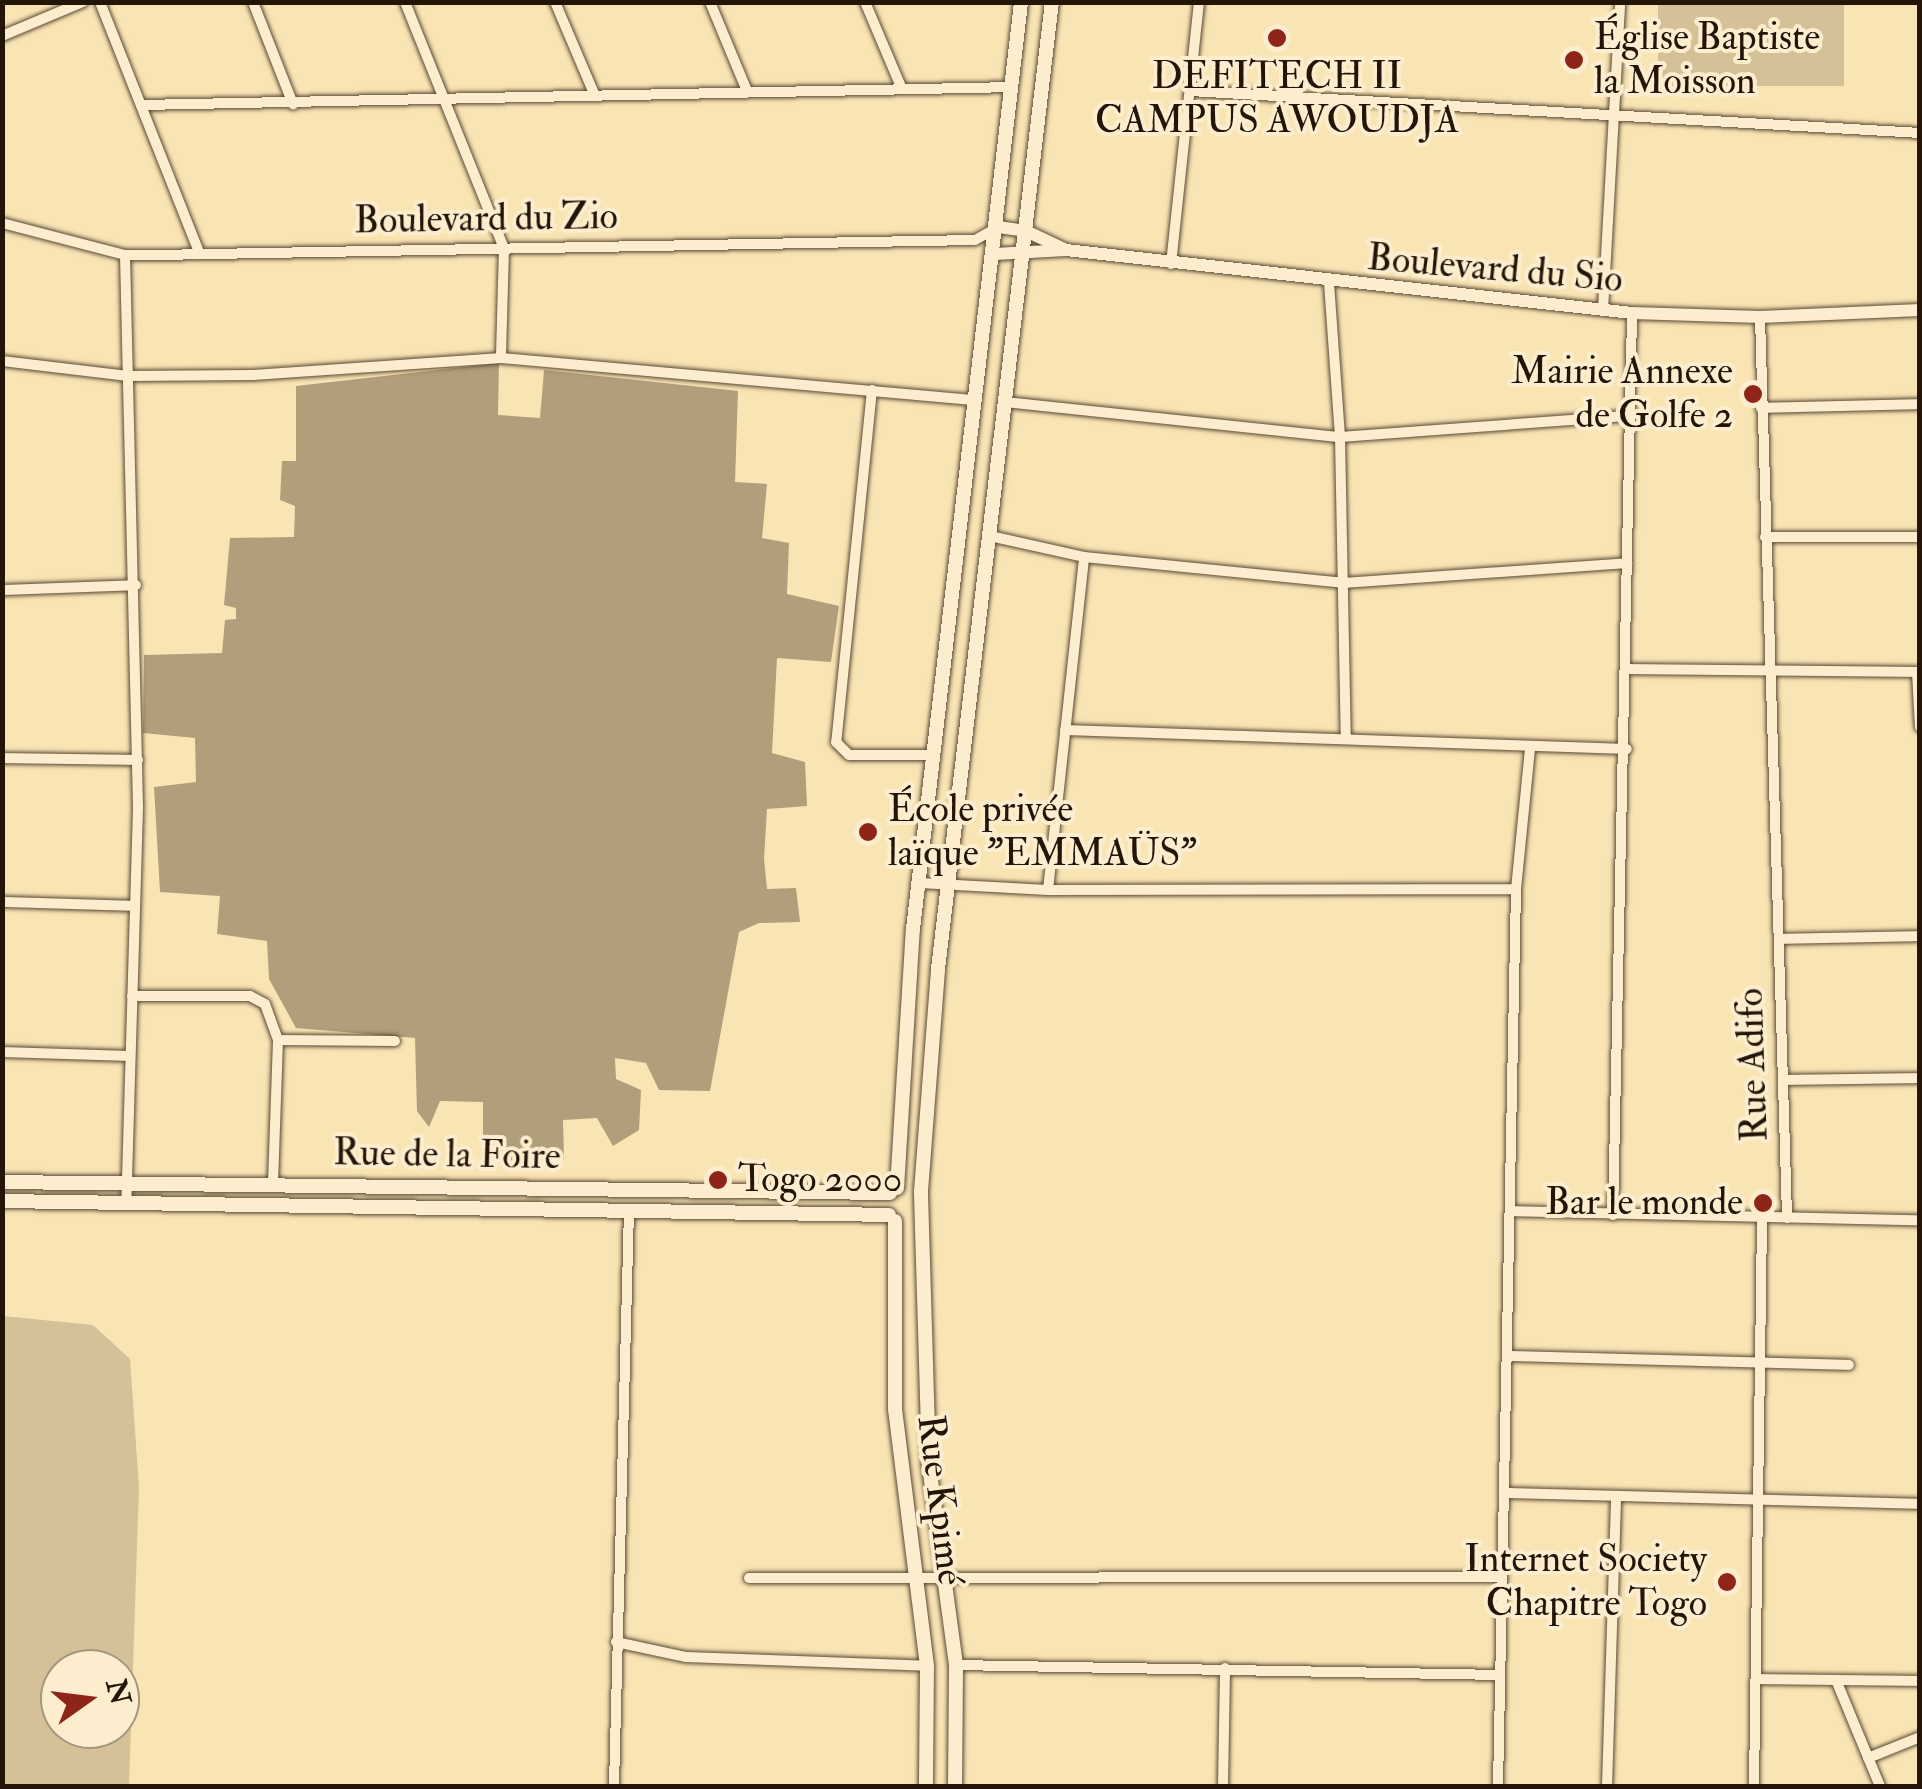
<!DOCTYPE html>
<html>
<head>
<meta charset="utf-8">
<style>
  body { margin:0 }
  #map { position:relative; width:1922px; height:1789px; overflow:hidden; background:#f9e4b4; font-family:"IM FELL Double Pica",serif }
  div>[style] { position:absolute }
  .green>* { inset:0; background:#d5c197; transform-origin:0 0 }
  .water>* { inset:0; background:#b19e7a }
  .roads { filter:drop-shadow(0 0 2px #594934) drop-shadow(0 0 2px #594934) }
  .minor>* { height:10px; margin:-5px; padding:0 5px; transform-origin:5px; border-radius:5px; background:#fbedce }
  .tertiary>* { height:12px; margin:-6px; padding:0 6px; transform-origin:6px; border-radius:6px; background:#fbedce }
  .secondary>* { height:14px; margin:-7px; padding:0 7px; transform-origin:7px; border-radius:7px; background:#fbedce }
  .dots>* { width:28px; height:28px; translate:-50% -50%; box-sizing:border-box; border:5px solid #fbedce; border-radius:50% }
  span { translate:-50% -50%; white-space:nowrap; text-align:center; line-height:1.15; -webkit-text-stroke:8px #fbedce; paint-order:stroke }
  .poi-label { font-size:38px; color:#241509 }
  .left { translate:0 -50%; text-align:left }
  .right { translate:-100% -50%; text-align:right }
  .street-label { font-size:38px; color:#241509 }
  .frame { position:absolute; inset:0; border:5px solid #241509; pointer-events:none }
  .north { position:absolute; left:40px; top:1649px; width:100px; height:100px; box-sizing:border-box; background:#fbedce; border:2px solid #a5977f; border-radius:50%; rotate:76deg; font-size:28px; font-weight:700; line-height:40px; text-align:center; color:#241509 }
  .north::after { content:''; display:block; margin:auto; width:35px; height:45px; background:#8f2418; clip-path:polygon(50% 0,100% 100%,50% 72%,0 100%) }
</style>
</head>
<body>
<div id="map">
  <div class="green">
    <div style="left:1658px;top:3px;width:186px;height:83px"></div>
    <div style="clip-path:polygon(evenodd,3px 1316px,93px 1325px,130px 1359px,139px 1487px,129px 1786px,3px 1786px,3px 1316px,60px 1669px,120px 1669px,120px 1729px,60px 1729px,60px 1669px)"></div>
  </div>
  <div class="water">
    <div style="clip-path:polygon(499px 363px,498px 415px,540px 418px,544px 370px,738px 391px,735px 482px,767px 484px,762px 538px,789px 543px,787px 594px,839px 606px,831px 662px,777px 658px,772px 753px,805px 762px,807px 806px,767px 809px,764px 859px,767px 889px,796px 888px,800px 922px,759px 923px,739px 932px,710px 1091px,659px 1090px,646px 1063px,615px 1058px,616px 1079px,641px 1090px,639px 1130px,613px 1146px,597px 1118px,563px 1120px,564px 1159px,527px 1162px,483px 1158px,483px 1102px,440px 1101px,429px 1127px,417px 1111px,415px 1038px,296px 1028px,269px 979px,267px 941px,217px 934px,220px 896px,160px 892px,154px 787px,196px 782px,195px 738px,143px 733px,144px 655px,222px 653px,225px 620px,236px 619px,236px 608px,224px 605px,230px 538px,294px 537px,295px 506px,280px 500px,282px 461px,296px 461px,296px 386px)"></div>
  </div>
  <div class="roads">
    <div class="minor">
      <div style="left:100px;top:2px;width:271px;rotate:68.4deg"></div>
      <div style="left:253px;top:2px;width:110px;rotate:68.6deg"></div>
      <div style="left:405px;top:2px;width:265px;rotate:68.1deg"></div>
      <div style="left:504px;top:248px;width:110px;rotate:91.6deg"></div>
      <div style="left:555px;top:2px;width:102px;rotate:66.9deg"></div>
      <div style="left:710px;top:2px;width:96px;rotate:67.4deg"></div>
      <div style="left:865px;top:2px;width:92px;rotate:67deg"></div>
      <div style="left:2px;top:36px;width:88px;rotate:-22.8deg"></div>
      <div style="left:1190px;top:91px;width:731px;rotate:3.29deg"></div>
      <div style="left:141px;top:105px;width:872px;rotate:-1.18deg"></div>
      <div style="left:2px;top:223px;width:127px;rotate:14.6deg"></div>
      <div style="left:125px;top:255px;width:31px"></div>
      <div style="left:156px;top:255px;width:819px;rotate:-1.05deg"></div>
      <div style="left:975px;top:240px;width:26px;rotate:-29deg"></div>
      <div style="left:125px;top:255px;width:553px;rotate:88.65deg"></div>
      <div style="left:138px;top:808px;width:395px;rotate:91.7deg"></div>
      <div style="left:1171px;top:264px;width:263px;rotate:-83.9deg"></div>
      <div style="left:1329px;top:283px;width:154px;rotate:85.9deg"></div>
      <div style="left:1340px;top:437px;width:301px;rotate:88.9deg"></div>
      <div style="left:1603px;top:310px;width:308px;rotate:-86.8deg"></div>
      <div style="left:1760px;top:317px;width:901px;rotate:88.28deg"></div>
      <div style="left:2px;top:361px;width:127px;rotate:6.8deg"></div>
      <div style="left:128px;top:376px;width:125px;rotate:-0.5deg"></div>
      <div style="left:253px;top:375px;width:249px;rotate:-3.9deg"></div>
      <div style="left:501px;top:358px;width:477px;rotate:5.1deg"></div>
      <div style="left:872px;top:390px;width:354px;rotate:95.8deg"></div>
      <div style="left:836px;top:742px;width:18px;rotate:45deg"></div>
      <div style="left:849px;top:755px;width:85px"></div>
      <div style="left:1005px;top:402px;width:337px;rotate:6deg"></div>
      <div style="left:1340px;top:437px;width:290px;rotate:-4.2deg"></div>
      <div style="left:1761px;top:408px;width:159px;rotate:-1.4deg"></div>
      <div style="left:990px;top:536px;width:96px;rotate:12.6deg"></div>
      <div style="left:1084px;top:557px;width:260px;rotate:5.7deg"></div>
      <div style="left:1343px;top:583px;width:285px;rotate:-4deg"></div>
      <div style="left:1765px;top:537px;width:155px"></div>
      <div style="left:2px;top:590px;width:134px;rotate:-2.1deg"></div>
      <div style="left:1629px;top:669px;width:291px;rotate:0.6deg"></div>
      <div style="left:1917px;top:672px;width:55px;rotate:86.9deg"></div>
      <div style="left:1065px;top:730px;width:562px;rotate:1.94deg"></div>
      <div style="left:2px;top:758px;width:136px;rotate:0.8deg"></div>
      <div style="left:920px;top:883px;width:128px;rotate:3.1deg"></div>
      <div style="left:1048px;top:890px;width:468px;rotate:-0.1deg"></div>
      <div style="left:1048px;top:890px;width:335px;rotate:-83.8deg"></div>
      <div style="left:2px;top:902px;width:132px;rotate:1.7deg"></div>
      <div style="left:1779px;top:939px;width:141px;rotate:-1.2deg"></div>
      <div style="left:132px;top:996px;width:118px"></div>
      <div style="left:250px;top:996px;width:17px;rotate:28deg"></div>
      <div style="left:265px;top:1004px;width:38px;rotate:70deg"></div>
      <div style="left:278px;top:1040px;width:145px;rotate:92deg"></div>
      <div style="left:278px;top:1040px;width:117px;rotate:0.5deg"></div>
      <div style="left:2px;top:1052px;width:128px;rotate:1.8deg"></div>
      <div style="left:1784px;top:1080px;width:136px;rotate:-0.8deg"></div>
      <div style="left:1510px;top:1211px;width:410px;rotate:1.3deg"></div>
      <div style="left:1613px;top:1215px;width:902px;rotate:-88.79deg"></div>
      <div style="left:1507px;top:1356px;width:342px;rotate:1.5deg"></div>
      <div style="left:1504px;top:1493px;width:416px;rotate:1.5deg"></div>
      <div style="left:749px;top:1578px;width:753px;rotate:-0.08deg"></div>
      <div style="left:616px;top:1642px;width:72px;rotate:12.1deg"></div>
      <div style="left:686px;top:1657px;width:241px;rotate:2.1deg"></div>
      <div style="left:956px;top:1665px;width:544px;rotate:1.05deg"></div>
      <div style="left:1756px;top:1679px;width:164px;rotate:0.7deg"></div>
      <div style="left:1836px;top:1680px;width:115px;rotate:67.5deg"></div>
      <div style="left:1868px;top:1758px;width:56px;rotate:-22deg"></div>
      <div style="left:614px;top:1786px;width:577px;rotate:-88.51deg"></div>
      <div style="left:1223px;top:1786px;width:118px;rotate:-89deg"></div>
      <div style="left:1498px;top:1786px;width:897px;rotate:-88.85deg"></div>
      <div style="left:1516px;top:889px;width:142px;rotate:-84.3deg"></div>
      <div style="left:1607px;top:1786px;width:288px;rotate:-88.2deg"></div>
      <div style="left:1754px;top:1786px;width:568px;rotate:-89.19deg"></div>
    </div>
    <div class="tertiary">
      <div style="left:998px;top:227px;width:28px;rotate:8deg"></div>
      <div style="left:1026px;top:231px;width:42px;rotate:25.3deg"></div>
      <div style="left:995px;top:254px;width:71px;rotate:-3.2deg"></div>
      <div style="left:1066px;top:250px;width:569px;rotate:6.35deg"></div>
      <div style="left:1632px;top:313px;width:128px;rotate:1.8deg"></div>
      <div style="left:1760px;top:317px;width:160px;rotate:-2.5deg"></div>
    </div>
    <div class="secondary">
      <div style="left:2px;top:1182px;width:888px;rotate:0.71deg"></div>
      <div style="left:897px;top:1188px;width:259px;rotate:-86.5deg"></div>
      <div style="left:913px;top:929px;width:933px;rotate:-83.35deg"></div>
      <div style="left:2px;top:1201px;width:887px;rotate:0.9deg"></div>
      <div style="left:895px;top:1221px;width:188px;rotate:90deg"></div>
      <div style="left:895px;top:1409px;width:259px;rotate:82.9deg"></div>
      <div style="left:927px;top:1666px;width:120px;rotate:90.5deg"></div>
      <div style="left:955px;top:1786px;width:121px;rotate:-89.5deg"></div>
      <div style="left:956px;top:1665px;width:203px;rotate:-97.7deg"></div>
      <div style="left:929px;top:1464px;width:273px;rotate:-91.7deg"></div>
      <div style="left:921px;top:1191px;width:223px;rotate:-85.6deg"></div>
      <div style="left:938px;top:969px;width:974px;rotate:-83.28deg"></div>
    </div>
  </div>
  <div class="dots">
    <div style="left:1277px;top:38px;background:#8f2418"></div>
    <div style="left:1574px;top:60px;background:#8f2418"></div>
    <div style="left:1753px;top:394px;background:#8f2418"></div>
    <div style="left:868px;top:832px;background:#8f2418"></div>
    <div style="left:718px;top:1180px;background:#8f2418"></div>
    <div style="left:1763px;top:1203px;background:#8f2418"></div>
    <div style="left:1727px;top:1582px;background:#8f2418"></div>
  </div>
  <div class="poi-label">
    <span class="left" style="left:1594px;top:60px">Église Baptiste<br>la Moisson</span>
    <span style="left:1277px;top:99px">DEFITECH II<br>CAMPUS AWOUDJA</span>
    <span class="right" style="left:1733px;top:394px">Mairie Annexe<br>de Golfe 2</span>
    <span class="left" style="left:888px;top:832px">École privée<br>laïque "EMMAÜS"</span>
    <span class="left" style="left:738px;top:1180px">Togo 2000</span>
    <span class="right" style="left:1743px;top:1203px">Bar le monde</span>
    <span class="right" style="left:1707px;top:1582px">Internet Society<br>Chapitre Togo</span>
  </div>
  <div class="street-label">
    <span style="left:486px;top:219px;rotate:-1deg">Boulevard du Zio</span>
    <span style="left:1495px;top:269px;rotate:5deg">Boulevard du Sio</span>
    <span style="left:1753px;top:1065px;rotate:-92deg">Rue Adifo</span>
    <span style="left:447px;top:1155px;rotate:1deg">Rue de la Foire</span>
    <span style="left:940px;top:1500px;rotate:83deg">Rue Kpimé</span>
  </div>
  <div class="frame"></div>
  <div class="north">N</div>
</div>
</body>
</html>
